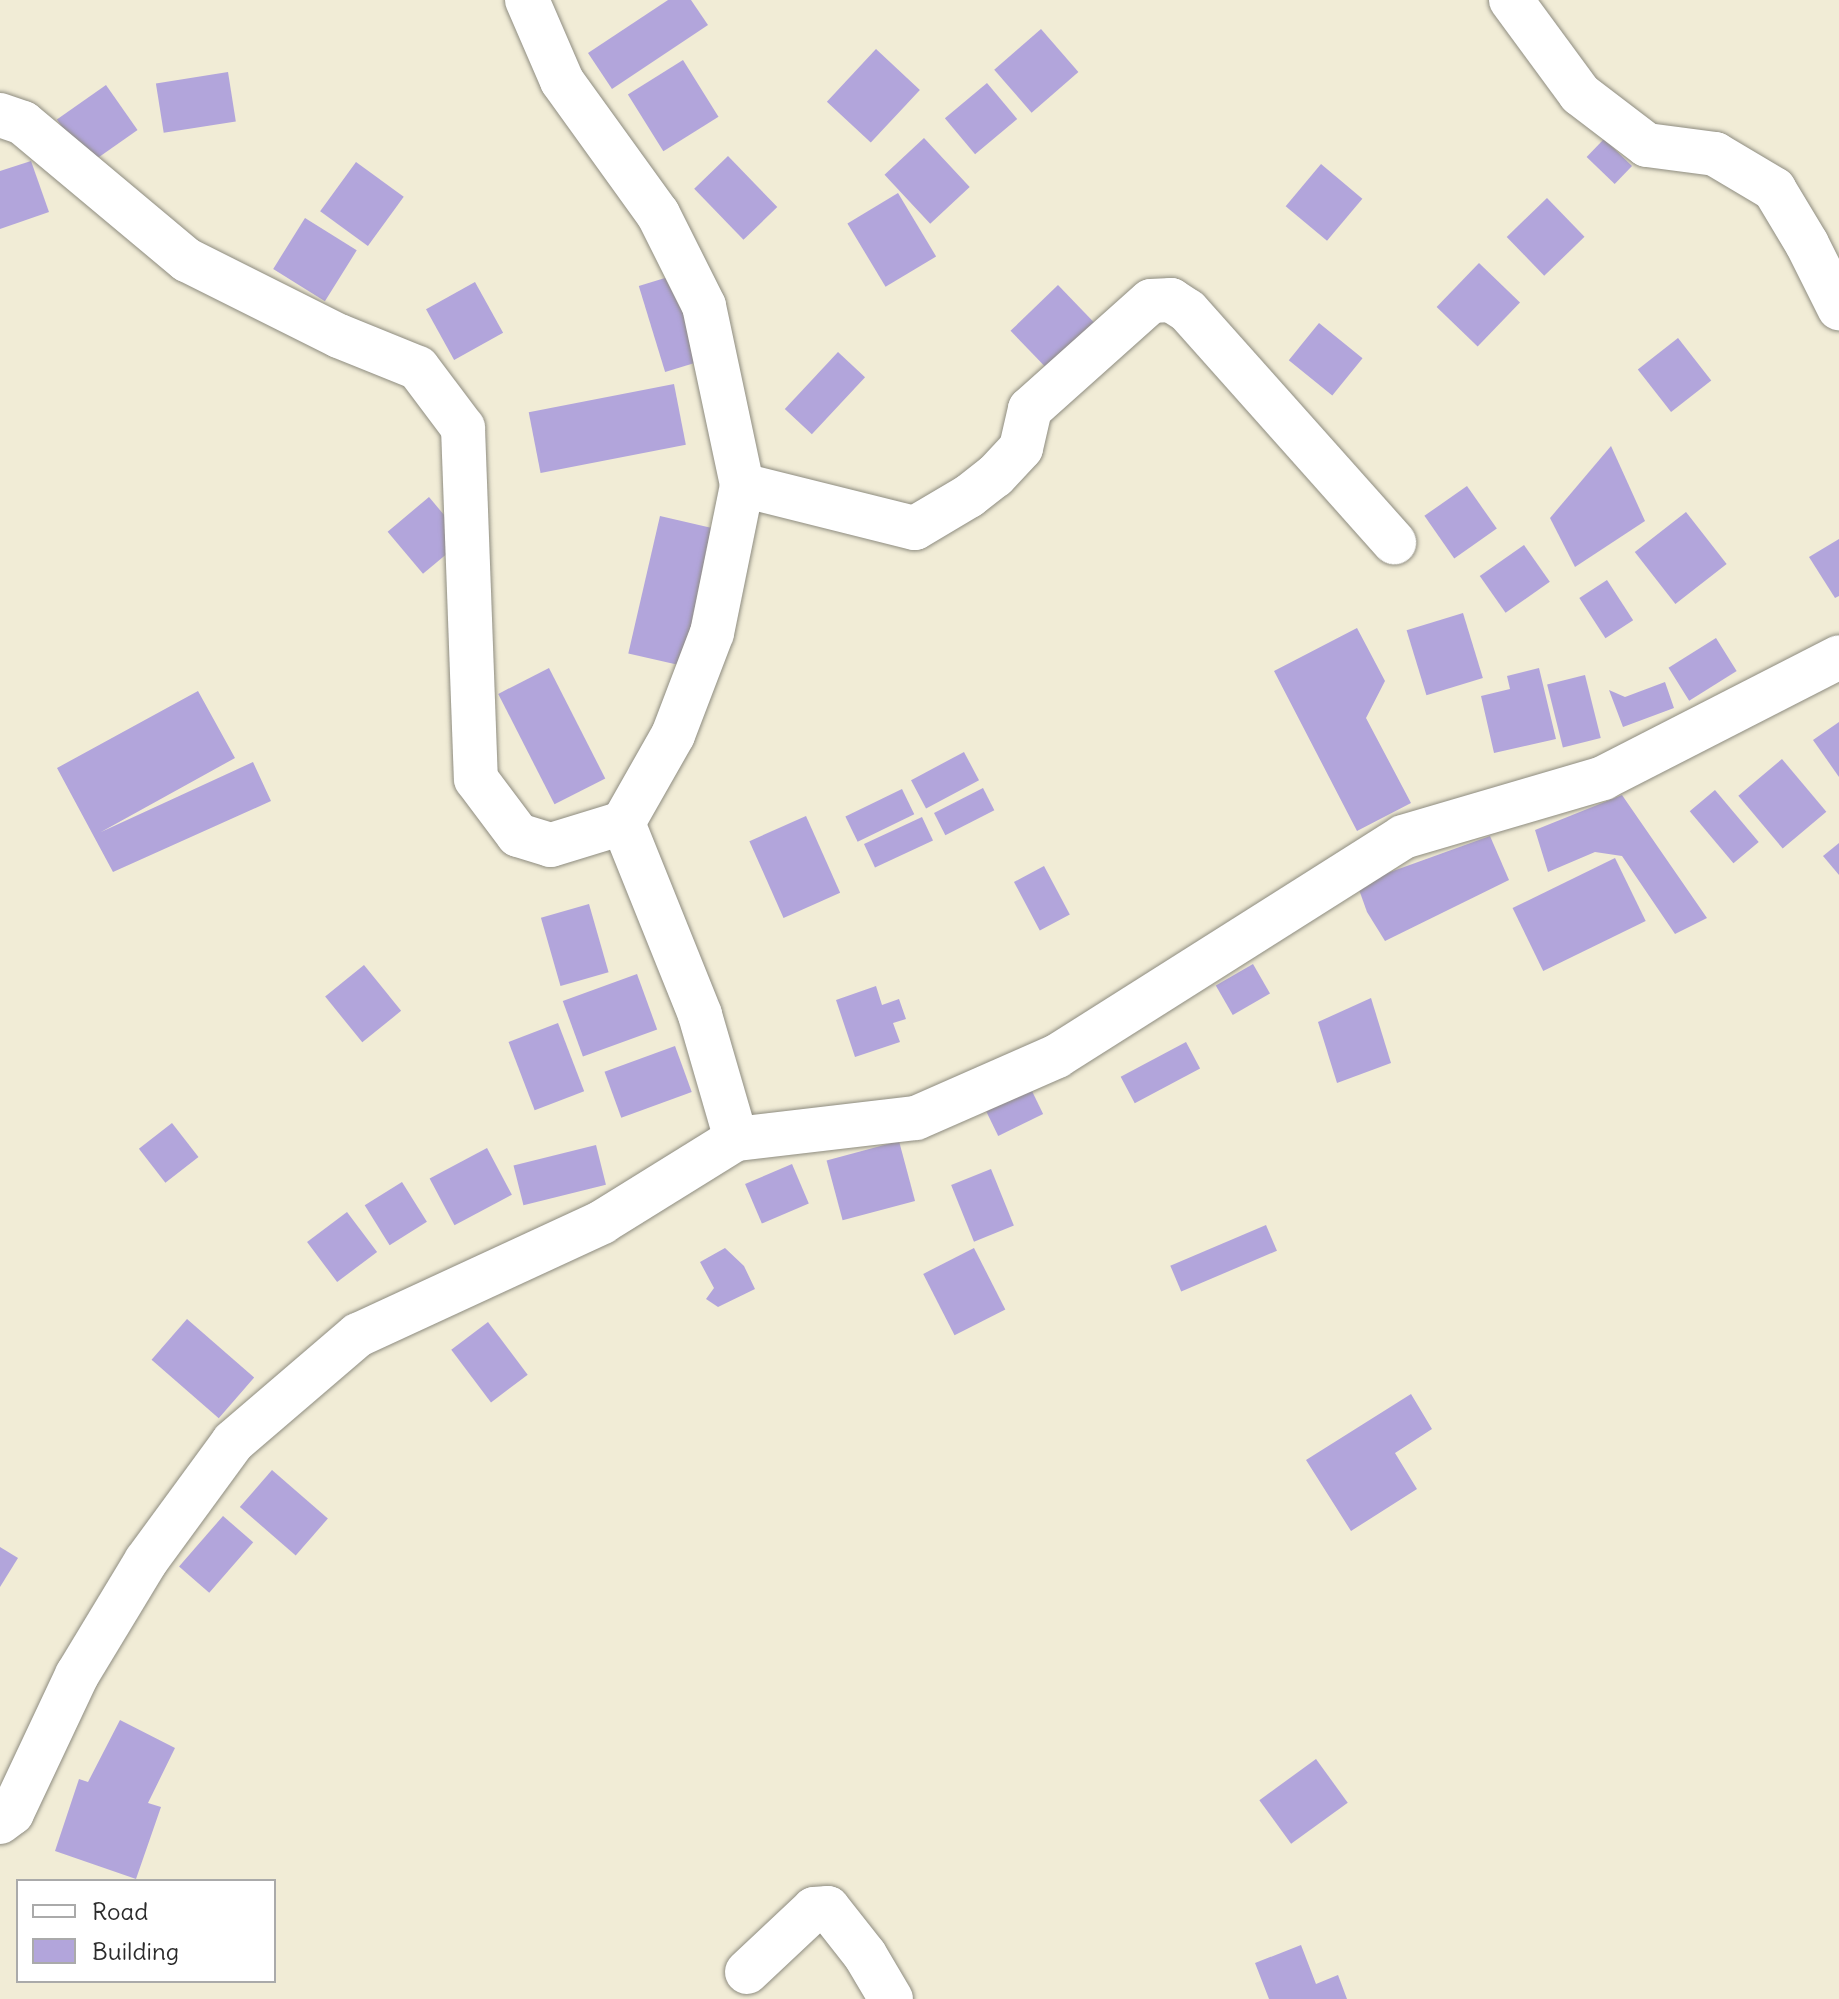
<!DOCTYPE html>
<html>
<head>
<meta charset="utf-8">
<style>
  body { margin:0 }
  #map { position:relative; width:1839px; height:1999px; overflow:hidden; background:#f1ecd6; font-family:Delius,sans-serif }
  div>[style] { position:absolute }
  .building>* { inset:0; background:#b2a5db; transform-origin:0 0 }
  .roads { filter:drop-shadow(0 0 2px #8e8c80) drop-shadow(0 0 2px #8e8c80) }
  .minor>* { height:44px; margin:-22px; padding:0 22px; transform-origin:22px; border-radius:22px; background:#fff }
  .tertiary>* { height:44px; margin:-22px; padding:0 22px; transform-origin:22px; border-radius:22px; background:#fff }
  span { translate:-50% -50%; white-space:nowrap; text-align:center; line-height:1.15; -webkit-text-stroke:6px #fff; paint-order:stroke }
  .legend { position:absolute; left:16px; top:1879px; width:260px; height:104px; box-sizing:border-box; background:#fff; border:2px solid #aaa; margin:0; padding:10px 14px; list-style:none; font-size:24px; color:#2b2b2b }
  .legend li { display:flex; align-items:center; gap:16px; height:40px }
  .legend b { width:40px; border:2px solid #aaa }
</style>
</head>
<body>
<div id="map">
  <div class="building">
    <div style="clip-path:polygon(668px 0,691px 0,708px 25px,612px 89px,588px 53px)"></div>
    <div style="left:1041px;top:29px;width:57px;height:62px;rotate:49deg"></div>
    <div style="left:876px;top:49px;width:60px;height:72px;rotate:43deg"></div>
    <div style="left:683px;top:60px;width:67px;height:65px;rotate:58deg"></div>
    <div style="left:228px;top:72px;width:50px;height:73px;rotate:81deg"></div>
    <div style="left:987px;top:83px;width:47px;height:55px;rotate:50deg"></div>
    <div style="left:106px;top:85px;width:55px;height:60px;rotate:55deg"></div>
    <div style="left:924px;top:138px;width:67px;height:54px;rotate:47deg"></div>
    <div style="left:1604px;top:139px;width:39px;height:25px;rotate:44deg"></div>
    <div style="left:728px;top:156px;width:71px;height:47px;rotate:46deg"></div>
    <div style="clip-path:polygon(31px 161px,49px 212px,0 229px,0 171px)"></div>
    <div style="left:356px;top:162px;width:59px;height:61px;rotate:36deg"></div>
    <div style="left:1321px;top:164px;width:54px;height:55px;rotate:40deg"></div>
    <div style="left:898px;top:193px;width:74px;height:59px;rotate:59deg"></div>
    <div style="left:1547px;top:198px;width:54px;height:56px;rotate:46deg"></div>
    <div style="left:305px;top:218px;width:61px;height:60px;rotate:32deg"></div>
    <div style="left:1479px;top:263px;width:57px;height:61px;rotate:44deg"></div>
    <div style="left:678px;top:274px;width:90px;height:41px;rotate:73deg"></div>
    <div style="left:475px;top:282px;width:58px;height:56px;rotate:61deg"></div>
    <div style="left:1058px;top:285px;width:53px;height:66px;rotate:46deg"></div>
    <div style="left:1319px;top:323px;width:56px;height:48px;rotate:39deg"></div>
    <div style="left:1678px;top:338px;width:54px;height:51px;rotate:52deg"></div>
    <div style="left:838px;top:352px;width:37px;height:78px;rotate:43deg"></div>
    <div style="left:674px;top:384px;width:62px;height:148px;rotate:79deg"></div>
    <div style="clip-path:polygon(1611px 446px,1645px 521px,1575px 567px,1550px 518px)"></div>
    <div style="left:1467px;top:486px;width:52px;height:52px;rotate:55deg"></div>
    <div style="left:429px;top:497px;width:55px;height:54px;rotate:50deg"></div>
    <div style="left:1686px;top:512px;width:66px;height:65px;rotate:52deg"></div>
    <div style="left:660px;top:516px;width:61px;height:141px;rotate:13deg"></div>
    <div style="clip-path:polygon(1839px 539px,1839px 596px,1835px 598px,1809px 557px)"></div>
    <div style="left:1524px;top:545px;width:45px;height:54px;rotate:55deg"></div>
    <div style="left:1607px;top:580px;width:48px;height:33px;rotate:57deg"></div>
    <div style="left:1463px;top:613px;width:68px;height:59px;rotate:73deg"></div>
    <div style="clip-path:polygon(1357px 628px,1385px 681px,1366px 718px,1411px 803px,1357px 831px,1274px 671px)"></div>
    <div style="left:1716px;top:638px;width:39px;height:56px;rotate:58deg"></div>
    <div style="left:549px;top:668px;width:124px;height:57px;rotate:63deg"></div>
    <div style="clip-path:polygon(1539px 668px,1556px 739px,1494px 753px,1481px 696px,1510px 689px,1507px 676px)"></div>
    <div style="left:1585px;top:675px;width:65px;height:39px;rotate:76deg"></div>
    <div style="clip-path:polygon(1665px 682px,1674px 708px,1623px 727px,1609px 690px,1625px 697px)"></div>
    <div style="clip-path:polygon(198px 691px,235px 758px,101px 832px,253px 762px,271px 801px,113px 872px,57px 768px)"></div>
    <div style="clip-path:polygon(1839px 722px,1839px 777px,1813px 740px)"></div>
    <div style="left:964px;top:752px;width:32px;height:60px;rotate:62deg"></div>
    <div style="left:1782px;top:759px;width:69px;height:57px;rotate:50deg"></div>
    <div style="left:983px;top:788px;width:25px;height:55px;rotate:63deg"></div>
    <div style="left:902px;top:789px;width:28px;height:63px;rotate:64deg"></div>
    <div style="left:1715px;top:790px;width:68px;height:33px;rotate:50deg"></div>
    <div style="clip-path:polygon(1622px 795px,1707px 918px,1675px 934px,1622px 856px,1595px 852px,1548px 872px,1535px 830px)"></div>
    <div style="left:806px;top:816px;width:84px;height:62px;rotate:66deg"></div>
    <div style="left:922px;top:817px;width:26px;height:64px;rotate:65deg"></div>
    <div style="clip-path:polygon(1490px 836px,1509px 880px,1385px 941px,1367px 912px,1357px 884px)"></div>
    <div style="clip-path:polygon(1839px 843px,1839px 875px,1823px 856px)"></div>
    <div style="left:1615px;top:858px;width:70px;height:114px;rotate:64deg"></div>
    <div style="left:1044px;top:866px;width:55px;height:34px;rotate:62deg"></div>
    <div style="left:589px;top:904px;width:71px;height:50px;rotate:74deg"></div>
    <div style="left:1253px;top:964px;width:34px;height:43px;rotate:60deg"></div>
    <div style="left:364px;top:965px;width:59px;height:50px;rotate:51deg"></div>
    <div style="left:637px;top:974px;width:59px;height:79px;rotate:70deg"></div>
    <div style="clip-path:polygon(876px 986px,882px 1005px,899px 999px,906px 1019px,893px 1023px,900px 1042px,855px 1057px,836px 1000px)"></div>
    <div style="clip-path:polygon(1371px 998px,1391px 1063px,1337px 1083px,1318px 1022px)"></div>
    <div style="left:558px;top:1023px;width:73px;height:53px;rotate:69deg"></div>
    <div style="left:1186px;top:1042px;width:30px;height:74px;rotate:62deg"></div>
    <div style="left:675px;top:1046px;width:49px;height:75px;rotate:70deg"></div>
    <div style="left:1030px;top:1087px;width:30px;height:50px;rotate:64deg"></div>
    <div style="left:172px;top:1123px;width:43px;height:42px;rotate:52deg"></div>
    <div style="left:899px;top:1141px;width:62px;height:75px;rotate:75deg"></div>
    <div style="left:596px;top:1145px;width:41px;height:85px;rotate:76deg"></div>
    <div style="left:487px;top:1148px;width:53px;height:65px;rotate:62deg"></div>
    <div style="left:792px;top:1164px;width:43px;height:51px;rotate:67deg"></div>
    <div style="left:991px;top:1169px;width:61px;height:43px;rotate:68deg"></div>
    <div style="left:402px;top:1182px;width:47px;height:44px;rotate:58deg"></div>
    <div style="left:347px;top:1212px;width:50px;height:50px;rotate:53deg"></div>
    <div style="left:1266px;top:1225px;width:28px;height:104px;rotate:67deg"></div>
    <div style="clip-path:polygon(725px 1248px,744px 1266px,755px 1289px,718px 1307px,706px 1299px,714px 1288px,700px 1262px)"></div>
    <div style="left:974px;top:1248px;width:69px;height:57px;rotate:63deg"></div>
    <div style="left:187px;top:1319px;width:89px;height:54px;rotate:41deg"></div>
    <div style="left:488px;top:1322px;width:66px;height:46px;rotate:53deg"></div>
    <div style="clip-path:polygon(1411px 1394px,1432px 1429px,1395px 1453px,1417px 1489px,1351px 1531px,1306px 1460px)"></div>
    <div style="left:272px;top:1470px;width:74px;height:49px;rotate:41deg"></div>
    <div style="left:223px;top:1516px;width:40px;height:67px;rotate:41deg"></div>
    <div style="clip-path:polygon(0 1547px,18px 1558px,0 1587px)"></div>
    <div style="clip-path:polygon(120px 1720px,175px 1748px,148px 1803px,161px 1807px,136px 1879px,55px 1851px,79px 1779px,88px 1782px)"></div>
    <div style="left:1316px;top:1759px;width:54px;height:70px;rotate:54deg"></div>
    <div style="clip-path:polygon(1301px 1945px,1316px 1984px,1338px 1975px,1347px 1999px,1269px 1999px,1255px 1963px)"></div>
  </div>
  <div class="roads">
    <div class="minor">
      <div style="left:527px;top:0;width:88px;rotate:66.6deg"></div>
      <div style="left:562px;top:81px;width:164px;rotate:54.2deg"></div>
      <div style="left:658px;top:214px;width:103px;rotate:63.4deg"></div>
      <div style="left:704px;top:306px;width:183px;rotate:78deg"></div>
      <div style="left:742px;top:485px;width:178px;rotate:14deg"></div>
      <div style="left:915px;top:528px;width:63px;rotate:-30.7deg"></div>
      <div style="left:969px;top:496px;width:33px;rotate:-38deg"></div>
      <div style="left:995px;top:476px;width:38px;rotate:-47deg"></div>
      <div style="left:1021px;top:448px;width:40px;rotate:-77deg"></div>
      <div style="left:1030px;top:409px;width:162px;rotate:-41.8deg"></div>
      <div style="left:1151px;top:301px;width:20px;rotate:-3deg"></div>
      <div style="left:1171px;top:300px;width:20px;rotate:33deg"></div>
      <div style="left:1188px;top:311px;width:310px;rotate:48.3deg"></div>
      <div style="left:1511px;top:0;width:117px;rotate:53.7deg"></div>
      <div style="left:1580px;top:94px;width:84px;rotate:37.3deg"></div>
      <div style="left:1647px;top:145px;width:69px;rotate:7.5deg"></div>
      <div style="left:1715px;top:154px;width:69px;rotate:30.7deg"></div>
      <div style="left:1774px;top:189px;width:64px;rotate:59deg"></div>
      <div style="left:1807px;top:244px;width:72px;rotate:63.4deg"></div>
      <div style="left:0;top:115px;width:24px;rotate:19deg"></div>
      <div style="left:23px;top:123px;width:214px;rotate:39.9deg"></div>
      <div style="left:187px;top:260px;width:170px;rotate:26.6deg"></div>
      <div style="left:339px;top:336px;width:85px;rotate:22.1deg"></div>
      <div style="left:418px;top:368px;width:75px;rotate:53.1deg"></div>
      <div style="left:463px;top:428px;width:351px;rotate:87.9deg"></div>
      <div style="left:476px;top:779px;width:70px;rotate:53.1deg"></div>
      <div style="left:518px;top:835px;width:34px;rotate:17deg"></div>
      <div style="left:551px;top:845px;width:75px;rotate:-17deg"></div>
      <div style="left:623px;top:823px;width:207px;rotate:68.1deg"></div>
      <div style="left:700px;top:1015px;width:129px;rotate:73.8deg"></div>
      <div style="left:623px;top:823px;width:101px;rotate:-60.4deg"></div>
      <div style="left:673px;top:735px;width:109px;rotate:-69.1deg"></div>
      <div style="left:712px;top:633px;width:151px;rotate:-78.5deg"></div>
      <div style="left:747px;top:1972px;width:92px;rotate:-43.2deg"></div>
      <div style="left:814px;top:1909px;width:14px;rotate:-4deg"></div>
      <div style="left:828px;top:1908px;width:60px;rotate:51.8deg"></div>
      <div style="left:865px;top:1955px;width:51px;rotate:59.4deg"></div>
    </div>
    <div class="tertiary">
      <div style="left:0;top:1822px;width:15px;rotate:-37deg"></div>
      <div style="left:12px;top:1813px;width:153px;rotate:-64.8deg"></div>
      <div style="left:77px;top:1675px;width:133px;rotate:-58.8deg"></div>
      <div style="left:146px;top:1561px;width:147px;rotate:-53.8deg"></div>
      <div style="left:233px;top:1442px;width:165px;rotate:-40.6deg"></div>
      <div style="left:358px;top:1335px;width:269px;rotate:-24.8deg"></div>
      <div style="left:602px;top:1222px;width:158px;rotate:-31.8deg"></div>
      <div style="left:736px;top:1139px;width:181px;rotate:-6.7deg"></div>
      <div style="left:916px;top:1118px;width:154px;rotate:-23.7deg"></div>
      <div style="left:1057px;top:1056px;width:409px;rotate:-32.3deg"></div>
      <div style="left:1403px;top:837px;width:209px;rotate:-16.4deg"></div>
      <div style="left:1603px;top:778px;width:265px;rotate:-27.1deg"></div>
    </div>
  </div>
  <ul class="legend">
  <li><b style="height:10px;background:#fff"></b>Road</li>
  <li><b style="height:22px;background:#b2a5db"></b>Building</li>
  </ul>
</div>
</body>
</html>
